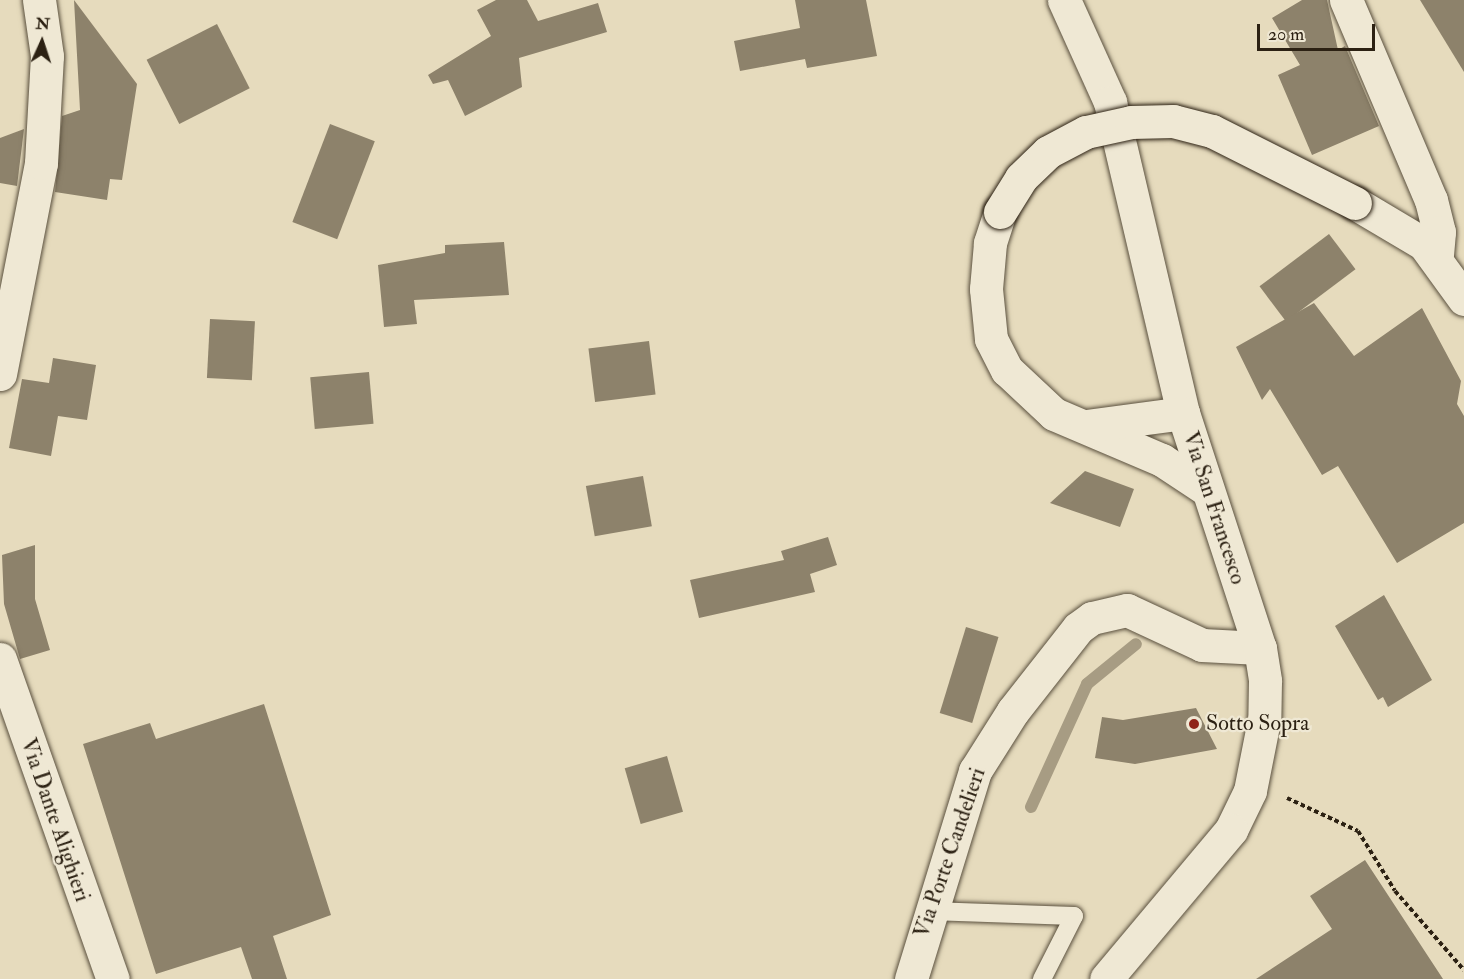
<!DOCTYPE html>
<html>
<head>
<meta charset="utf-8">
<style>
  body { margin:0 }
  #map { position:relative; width:1464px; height:979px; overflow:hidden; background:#e6dbbd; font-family:"IM FELL Double Pica",serif }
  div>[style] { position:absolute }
  .stream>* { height:12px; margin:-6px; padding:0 6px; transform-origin:6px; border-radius:6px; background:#a79c83 }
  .building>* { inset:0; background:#8d826b; transform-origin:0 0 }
  .path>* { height:4px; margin-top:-2px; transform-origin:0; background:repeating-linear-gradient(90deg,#2c2113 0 4.5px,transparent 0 7.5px) }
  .roads { filter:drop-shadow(0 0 2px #5a503e) drop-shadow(0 0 2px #5a503e) }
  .lane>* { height:18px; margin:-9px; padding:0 9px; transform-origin:9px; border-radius:9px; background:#efe8d4 }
  .street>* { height:33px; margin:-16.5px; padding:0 16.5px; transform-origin:16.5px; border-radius:16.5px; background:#efe8d4 }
  .secondary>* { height:33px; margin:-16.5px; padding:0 16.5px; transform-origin:16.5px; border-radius:16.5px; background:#efe8d4 }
  .bridges { filter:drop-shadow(0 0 2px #2c2113) drop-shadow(0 0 2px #2c2113) }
  .secondary-bridge>* { height:33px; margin:-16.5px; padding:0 16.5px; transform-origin:16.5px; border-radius:16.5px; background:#efe8d4 }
  .dots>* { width:16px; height:16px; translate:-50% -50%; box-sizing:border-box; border:3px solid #efe8d4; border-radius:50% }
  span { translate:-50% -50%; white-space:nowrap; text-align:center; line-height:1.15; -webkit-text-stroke:4.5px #efe8d4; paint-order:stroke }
  .street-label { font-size:22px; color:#2c2113 }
  .poi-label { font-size:22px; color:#2c2113 }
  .left { translate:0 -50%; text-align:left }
  .north { position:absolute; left:12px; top:12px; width:60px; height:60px; -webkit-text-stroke:4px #efe8d4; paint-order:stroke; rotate:3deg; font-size:16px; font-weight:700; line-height:24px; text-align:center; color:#2c2113 }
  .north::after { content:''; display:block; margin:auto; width:21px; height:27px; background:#2c2113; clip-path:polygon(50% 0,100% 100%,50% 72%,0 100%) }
  .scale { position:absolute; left:1257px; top:24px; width:118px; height:27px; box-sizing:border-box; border:3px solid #2c2113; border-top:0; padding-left:8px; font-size:18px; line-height:21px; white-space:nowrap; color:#2c2113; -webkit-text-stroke:4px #efe8d4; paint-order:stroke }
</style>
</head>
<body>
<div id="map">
  <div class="stream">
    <div style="left:1031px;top:807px;width:135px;rotate:-65.5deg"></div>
    <div style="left:1087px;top:684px;width:63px;rotate:-39.2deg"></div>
  </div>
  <div class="building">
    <div style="clip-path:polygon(74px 0,137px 84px,122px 180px,110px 179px,107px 200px,55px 192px,62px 116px,80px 110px)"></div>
    <div style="clip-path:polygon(496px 0,527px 0,538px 21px,598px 3px,607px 32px,519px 58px,522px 87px,465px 116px,448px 80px,433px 84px,428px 75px,491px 36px,477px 10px)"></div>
    <div style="clip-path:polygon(795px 0,866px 0,877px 56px,807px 68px,805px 59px,740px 71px,734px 41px,800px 28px)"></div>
    <div style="clip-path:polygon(1302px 0,1327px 0,1338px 50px,1345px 46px,1379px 126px,1312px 155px,1278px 75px,1300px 65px,1272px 18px)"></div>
    <div style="clip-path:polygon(1420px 0,1464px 0,1464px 72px)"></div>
    <div style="left:217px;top:24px;width:72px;height:79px;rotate:63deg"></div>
    <div style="left:330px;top:124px;width:48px;height:105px;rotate:21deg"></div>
    <div style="clip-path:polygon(24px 129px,17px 186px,0 183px,0 138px)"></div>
    <div style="left:1329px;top:234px;width:44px;height:87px;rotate:53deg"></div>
    <div style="clip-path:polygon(504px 242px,509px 295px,414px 300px,417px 324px,384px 327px,378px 265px,445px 253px,445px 245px)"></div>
    <div style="clip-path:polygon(1314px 303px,1354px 356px,1422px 308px,1461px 381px,1457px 404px,1464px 416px,1464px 523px,1397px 563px,1338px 466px,1322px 475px,1270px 389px,1262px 400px,1236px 347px)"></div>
    <div style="left:210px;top:319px;width:45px;height:59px;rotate:3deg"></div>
    <div style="left:649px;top:341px;width:54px;height:61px;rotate:83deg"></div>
    <div style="clip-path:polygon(53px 358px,96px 365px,87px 420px,58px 416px,51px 456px,9px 448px,22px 379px,49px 383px)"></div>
    <div style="left:369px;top:372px;width:52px;height:59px;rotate:85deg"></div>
    <div style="clip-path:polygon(1085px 471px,1134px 489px,1120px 527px,1050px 503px)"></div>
    <div style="left:643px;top:476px;width:51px;height:58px;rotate:80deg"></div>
    <div style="clip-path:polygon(828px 537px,837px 565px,810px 574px,815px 592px,699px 618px,690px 580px,784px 560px,781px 551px)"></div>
    <div style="clip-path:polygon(35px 545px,35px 599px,50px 650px,20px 659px,4px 604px,2px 555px)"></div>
    <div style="clip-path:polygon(1384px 595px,1432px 680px,1388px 707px,1383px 697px,1378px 700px,1335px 626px)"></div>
    <div style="left:966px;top:627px;width:34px;height:90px;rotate:17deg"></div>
    <div style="clip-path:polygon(264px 704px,331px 915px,273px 936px,287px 979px,252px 979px,241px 947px,156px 974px,83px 744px,150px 723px,156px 739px)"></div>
    <div style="clip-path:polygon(1196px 708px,1217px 749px,1135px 764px,1095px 758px,1102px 717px,1123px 720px)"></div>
    <div style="left:667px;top:756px;width:58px;height:44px;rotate:74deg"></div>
    <div style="clip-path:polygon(1365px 860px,1443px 979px,1256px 979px,1332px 929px,1310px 896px)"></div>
  </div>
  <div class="path">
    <div style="left:1287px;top:798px;width:78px;rotate:24.9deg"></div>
    <div style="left:1358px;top:831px;width:70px;rotate:58.3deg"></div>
    <div style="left:1395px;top:891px;width:105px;rotate:48.9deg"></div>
  </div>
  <div class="roads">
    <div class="lane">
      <div style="left:930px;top:911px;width:144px;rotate:2deg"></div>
      <div style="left:1074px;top:916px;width:71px;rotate:116.9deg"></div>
    </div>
    <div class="street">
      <div style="left:1346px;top:0;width:217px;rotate:67deg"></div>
      <div style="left:1431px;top:200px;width:33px;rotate:76deg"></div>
      <div style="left:1439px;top:232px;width:25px;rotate:95deg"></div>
      <div style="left:911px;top:979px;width:218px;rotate:-72.9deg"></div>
      <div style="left:975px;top:771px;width:71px;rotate:-57.7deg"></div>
      <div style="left:1013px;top:711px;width:105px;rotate:-51.9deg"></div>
      <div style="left:1078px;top:628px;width:17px;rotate:-36deg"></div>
      <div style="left:1092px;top:618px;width:36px;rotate:-13deg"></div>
      <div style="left:1127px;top:610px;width:83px;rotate:25deg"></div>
      <div style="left:1202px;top:645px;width:58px;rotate:3deg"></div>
    </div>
    <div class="secondary">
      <div style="left:1064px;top:0;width:112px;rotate:65.7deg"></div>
      <div style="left:1110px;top:102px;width:319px;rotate:76.8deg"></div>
      <div style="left:1183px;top:413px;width:247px;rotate:71.9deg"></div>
      <div style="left:1260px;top:648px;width:33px;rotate:81deg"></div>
      <div style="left:1265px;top:681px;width:39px;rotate:91deg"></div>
      <div style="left:1264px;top:720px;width:72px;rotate:101.2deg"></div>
      <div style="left:1250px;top:791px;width:43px;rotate:116deg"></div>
      <div style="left:1231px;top:830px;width:194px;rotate:130deg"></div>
      <div style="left:1355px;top:203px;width:80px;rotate:30.7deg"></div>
      <div style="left:1424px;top:244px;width:68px;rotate:54deg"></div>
      <div style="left:1000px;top:212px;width:33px;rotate:108deg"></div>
      <div style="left:990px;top:243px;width:46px;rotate:95deg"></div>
      <div style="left:986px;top:289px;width:50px;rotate:84.3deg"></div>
      <div style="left:991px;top:339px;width:35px;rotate:63deg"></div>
      <div style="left:1007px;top:370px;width:64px;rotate:43.1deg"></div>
      <div style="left:1054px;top:414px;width:117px;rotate:23.1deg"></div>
      <div style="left:1162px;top:460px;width:53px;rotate:33.4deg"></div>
      <div style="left:0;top:374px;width:215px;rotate:-79deg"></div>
      <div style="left:41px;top:163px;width:107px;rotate:-86.8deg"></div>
      <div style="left:47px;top:56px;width:57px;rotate:-98.1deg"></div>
      <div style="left:1086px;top:426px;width:98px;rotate:-7.6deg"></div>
      <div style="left:0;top:659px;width:339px;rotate:70.6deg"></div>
    </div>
  </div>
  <div class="bridges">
    <div class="secondary-bridge">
      <div style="left:1000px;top:212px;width:40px;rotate:-58deg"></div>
      <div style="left:1021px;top:178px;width:37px;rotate:-44deg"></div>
      <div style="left:1048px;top:152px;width:43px;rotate:-27.8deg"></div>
      <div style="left:1086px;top:132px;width:46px;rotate:-12.5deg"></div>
      <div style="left:1131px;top:122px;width:42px;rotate:-1.4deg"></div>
      <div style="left:1173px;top:121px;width:40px;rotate:14.4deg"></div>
      <div style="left:1212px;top:131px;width:160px;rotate:26.7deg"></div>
    </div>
  </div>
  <div class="dots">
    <div style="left:1194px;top:724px;background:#8f2418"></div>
  </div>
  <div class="street-label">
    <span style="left:1214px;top:508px;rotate:72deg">Via San Francesco</span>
    <span style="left:55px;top:820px;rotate:71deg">Via Dante Alighieri</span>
    <span style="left:950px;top:853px;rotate:-71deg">Via Porte Candelieri</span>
  </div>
  <div class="poi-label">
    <span class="left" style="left:1206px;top:724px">Sotto Sopra</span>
  </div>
  <div class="north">N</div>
  <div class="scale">20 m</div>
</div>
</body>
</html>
